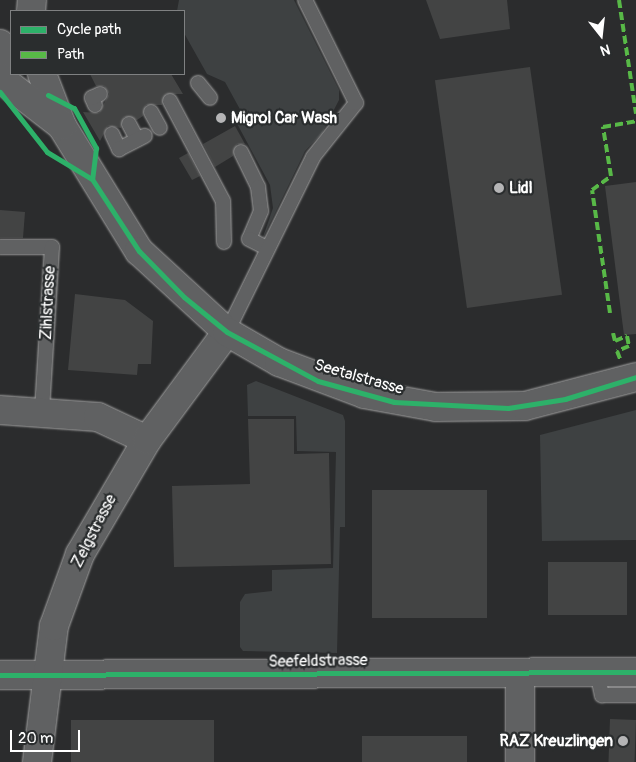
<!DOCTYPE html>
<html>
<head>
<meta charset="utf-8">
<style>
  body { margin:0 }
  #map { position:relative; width:636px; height:762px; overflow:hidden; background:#2b2c2d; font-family:Pangolin,sans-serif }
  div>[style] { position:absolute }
  .green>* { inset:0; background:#3e4142 }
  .building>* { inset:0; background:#434444; transform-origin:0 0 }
  .roads { filter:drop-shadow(0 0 1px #a0a0a0) drop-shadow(0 0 1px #a0a0a0) }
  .service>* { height:14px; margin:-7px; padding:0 7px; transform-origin:7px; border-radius:7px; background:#606162 }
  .minor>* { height:28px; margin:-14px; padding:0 14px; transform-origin:14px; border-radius:14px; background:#606162 }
  .primary>* { height:28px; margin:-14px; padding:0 14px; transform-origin:14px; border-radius:14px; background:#606162 }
  .quiet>* { height:4px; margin-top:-2px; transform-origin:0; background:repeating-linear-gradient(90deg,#58b947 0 8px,transparent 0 12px) }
  .cycleway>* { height:5px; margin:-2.5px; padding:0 2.5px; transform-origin:2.5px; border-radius:2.5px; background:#2db169 }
  .dots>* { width:14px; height:14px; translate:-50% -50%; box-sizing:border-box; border:2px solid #2a2d2e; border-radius:50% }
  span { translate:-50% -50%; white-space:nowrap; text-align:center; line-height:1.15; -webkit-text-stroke:4.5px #2a2d2e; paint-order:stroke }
  .poi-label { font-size:16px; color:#fff; font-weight:700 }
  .left { translate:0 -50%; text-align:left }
  .right { translate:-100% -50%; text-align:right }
  .street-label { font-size:16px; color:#fff }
  .legend { position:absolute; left:10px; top:10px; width:175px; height:65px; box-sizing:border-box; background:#2a2d2e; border:1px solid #7f8182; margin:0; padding:6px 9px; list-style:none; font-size:15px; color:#fff }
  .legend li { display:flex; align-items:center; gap:10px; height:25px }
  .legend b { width:25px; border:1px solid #7f8182 }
  .north { position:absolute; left:576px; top:10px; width:50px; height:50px; -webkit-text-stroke:4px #2a2d2e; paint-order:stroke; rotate:164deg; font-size:14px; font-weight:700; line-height:20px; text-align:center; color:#fff }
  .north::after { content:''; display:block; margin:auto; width:18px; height:22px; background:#fff; clip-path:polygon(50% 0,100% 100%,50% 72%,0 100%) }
  .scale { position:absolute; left:10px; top:730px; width:70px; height:22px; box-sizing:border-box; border:2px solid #fff; border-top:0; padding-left:6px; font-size:15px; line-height:18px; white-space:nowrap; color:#fff; -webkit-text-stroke:4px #2a2d2e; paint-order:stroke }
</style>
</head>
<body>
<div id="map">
  <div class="green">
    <div style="clip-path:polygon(179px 0,294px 0,339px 90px,339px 100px,322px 133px,305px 151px,262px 240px,273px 208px,270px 185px,234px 118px,242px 113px,225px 82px,207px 74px,184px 33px,184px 11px,177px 11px)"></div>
    <div style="clip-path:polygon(256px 381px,343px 415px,345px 421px,345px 527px,340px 527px,337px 653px,243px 651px,240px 647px,240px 602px,245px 594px,272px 591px,272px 570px,333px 568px,336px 452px,297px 451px,296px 416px,248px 416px,247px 385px)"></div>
    <div style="clip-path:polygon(636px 410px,636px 540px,542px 541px,540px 435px)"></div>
  </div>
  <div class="building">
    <div style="clip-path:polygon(426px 0,507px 0,510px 29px,440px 39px)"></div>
    <div style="left:530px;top:67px;width:230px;height:96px;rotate:82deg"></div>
    <div style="clip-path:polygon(90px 74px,171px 74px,183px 94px,166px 94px,162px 105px,146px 105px,143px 116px,137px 120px,124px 117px,121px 128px,108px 126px,100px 141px,83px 112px,99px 113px,109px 94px,104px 86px,96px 86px)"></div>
    <div style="clip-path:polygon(235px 126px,245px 144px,237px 144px,233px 156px,215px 167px,203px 144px)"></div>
    <div style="clip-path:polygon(188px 153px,200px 176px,192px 180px,179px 158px)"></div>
    <div style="clip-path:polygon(636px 182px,636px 334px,624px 335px,605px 186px)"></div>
    <div style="clip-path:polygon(0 210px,25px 212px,23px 238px,0 238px)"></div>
    <div style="clip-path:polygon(75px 294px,125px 300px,153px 321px,151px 364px,138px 364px,137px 375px,68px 370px)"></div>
    <div style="clip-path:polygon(248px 419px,294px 419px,294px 454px,329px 453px,331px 564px,174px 567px,172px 486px,250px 484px)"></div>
    <div style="left:372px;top:490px;width:115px;height:128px"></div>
    <div style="left:548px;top:562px;width:79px;height:53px"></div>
    <div style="left:610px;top:719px;width:26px;height:43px;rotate:2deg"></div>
    <div style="left:214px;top:720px;width:42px;height:143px;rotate:90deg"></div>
    <div style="left:467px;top:736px;width:26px;height:105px;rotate:90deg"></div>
  </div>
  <div class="roads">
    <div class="service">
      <div style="left:198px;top:83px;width:19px;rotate:51deg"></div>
      <div style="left:170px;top:101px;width:113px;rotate:62.1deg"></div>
      <div style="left:223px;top:201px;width:41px;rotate:88.6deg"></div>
      <div style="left:95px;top:105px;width:8px;rotate:-113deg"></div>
      <div style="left:92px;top:98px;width:9px;rotate:-27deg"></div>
      <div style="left:151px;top:112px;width:18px;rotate:61deg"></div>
      <div style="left:129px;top:124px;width:17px;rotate:62deg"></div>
      <div style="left:112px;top:134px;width:17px;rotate:65deg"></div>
      <div style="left:119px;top:149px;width:29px;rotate:-27deg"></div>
      <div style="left:241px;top:152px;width:39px;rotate:64deg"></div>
      <div style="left:258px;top:187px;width:24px;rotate:83deg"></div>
      <div style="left:261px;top:211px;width:30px;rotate:113deg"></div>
      <div style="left:249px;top:239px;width:20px;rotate:27deg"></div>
      <div style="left:0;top:247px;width:52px"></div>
      <div style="left:52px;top:247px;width:162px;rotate:93.5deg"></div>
      <div style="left:227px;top:332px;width:195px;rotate:-63.8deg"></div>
      <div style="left:313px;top:157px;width:69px;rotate:-51.5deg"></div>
      <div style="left:356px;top:103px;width:115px;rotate:-116.3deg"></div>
      <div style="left:597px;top:672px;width:24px;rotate:78deg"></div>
      <div style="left:602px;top:695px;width:34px"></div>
    </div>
    <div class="minor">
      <div style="left:0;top:410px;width:98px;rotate:4.1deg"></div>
      <div style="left:98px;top:417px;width:54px;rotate:25.1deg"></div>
      <div style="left:520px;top:673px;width:89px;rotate:90deg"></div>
      <div style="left:0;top:675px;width:636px;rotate:-0.27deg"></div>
      <div style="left:37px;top:762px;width:137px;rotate:-82.9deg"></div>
      <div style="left:54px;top:626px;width:77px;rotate:-70.1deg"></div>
      <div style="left:80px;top:554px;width:132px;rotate:-59.6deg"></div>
      <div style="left:147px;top:440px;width:134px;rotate:-53.5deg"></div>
    </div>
    <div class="primary">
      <div style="left:31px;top:11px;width:11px;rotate:-85deg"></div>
      <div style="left:0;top:44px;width:16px;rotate:47deg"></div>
      <div style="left:42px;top:74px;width:56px;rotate:69deg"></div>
      <div style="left:62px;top:126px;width:147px;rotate:58.4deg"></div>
      <div style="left:139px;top:251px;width:120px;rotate:42.6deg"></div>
      <div style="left:227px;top:332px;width:60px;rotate:30deg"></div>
      <div style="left:279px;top:362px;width:91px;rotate:20.6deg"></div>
      <div style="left:364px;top:394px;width:73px;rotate:10.2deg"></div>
      <div style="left:436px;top:407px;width:89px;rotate:-0.6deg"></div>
      <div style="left:525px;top:406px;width:115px;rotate:-14.6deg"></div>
      <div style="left:0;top:78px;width:78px;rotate:37.7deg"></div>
    </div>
  </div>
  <div class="quiet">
    <div style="left:619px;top:0;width:115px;rotate:81.5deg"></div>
    <div style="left:610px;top:313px;width:124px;rotate:-98.3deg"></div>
    <div style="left:592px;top:190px;width:24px;rotate:-36deg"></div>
    <div style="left:611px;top:176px;width:50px;rotate:-99.3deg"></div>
    <div style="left:603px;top:127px;width:34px;rotate:-10deg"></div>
    <div style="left:613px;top:333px;width:8px;rotate:76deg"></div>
    <div style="left:615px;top:341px;width:13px;rotate:-23deg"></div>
    <div style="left:627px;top:336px;width:10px;rotate:79deg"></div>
    <div style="left:629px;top:346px;width:13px;rotate:157deg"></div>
    <div style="left:617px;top:351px;width:9px;rotate:69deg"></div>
  </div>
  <div class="cycleway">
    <div style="left:0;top:92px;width:76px;rotate:51.9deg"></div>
    <div style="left:47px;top:152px;width:52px;rotate:31deg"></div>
    <div style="left:92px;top:179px;width:86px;rotate:56.9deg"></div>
    <div style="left:139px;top:251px;width:64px;rotate:45.6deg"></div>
    <div style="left:184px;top:297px;width:55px;rotate:39.1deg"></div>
    <div style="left:227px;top:332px;width:103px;rotate:28.3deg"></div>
    <div style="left:318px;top:381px;width:79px;rotate:15.4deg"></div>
    <div style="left:394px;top:402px;width:114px;rotate:3deg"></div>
    <div style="left:508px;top:408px;width:58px;rotate:-9deg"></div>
    <div style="left:565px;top:399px;width:74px;rotate:-17.2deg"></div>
    <div style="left:48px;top:95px;width:29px;rotate:27deg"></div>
    <div style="left:74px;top:108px;width:46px;rotate:61.2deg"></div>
    <div style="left:96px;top:148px;width:31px;rotate:97deg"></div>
    <div style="left:0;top:675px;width:636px;rotate:-0.27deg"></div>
  </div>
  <div class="dots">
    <div style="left:221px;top:118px;background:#b5b5b6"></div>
    <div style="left:499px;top:188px;background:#b5b5b6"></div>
    <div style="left:623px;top:741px;background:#b5b5b6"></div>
  </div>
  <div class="poi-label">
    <span class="left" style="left:231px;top:118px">Migrol Car Wash</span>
    <span class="left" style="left:509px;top:188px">Lidl</span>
    <span class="right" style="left:613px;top:741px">RAZ Kreuzlingen</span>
  </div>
  <div class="street-label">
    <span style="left:48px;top:303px;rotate:-87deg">Zihlstrasse</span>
    <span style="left:359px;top:377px;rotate:16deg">Seetalstrasse</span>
    <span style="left:94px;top:531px;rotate:-63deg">Zelgstrasse</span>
    <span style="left:318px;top:661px;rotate:-1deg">Seefeldstrasse</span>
  </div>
  <ul class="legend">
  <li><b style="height:6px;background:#2db169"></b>Cycle path</li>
  <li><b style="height:6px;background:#58b947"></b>Path</li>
  </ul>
  <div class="north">N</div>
  <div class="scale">20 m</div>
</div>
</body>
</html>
